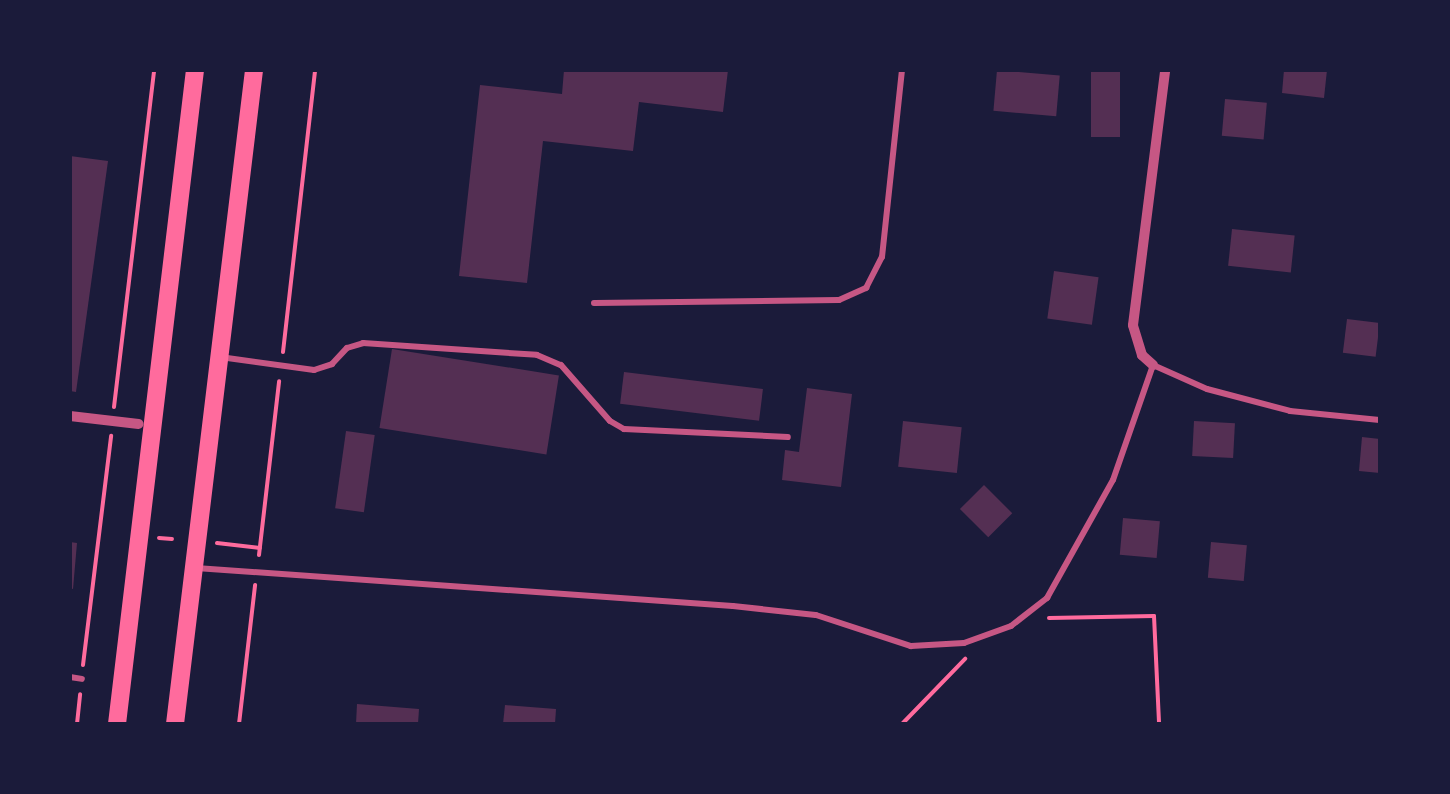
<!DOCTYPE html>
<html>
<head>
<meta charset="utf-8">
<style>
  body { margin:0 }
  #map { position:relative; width:1450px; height:794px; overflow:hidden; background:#1b1b3a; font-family:Ubuntu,sans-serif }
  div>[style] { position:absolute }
  .building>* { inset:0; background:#542f53; transform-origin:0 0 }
  .path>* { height:4px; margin:-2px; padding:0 2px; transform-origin:2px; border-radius:2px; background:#ff6b9d }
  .service>* { height:6px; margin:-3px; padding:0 3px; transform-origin:3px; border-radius:3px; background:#c65784 }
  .minor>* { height:10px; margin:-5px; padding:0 5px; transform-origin:5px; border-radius:5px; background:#c65784 }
  .secondary>* { height:18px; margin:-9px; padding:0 9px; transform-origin:9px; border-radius:9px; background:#ff6b9d }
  span { translate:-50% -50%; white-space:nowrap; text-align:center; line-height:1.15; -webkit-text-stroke:8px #1b1b3a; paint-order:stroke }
  .frame { position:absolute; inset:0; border:72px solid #1b1b3a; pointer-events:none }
</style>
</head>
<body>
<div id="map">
  <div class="building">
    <div style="clip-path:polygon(564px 70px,728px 70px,723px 112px,639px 102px,633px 151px,543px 141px,527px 283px,459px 276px,480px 85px,562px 94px)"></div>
    <div style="left:997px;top:70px;width:63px;height:41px;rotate:5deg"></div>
    <div style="left:1091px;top:70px;width:29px;height:67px"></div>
    <div style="clip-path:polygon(1284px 70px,1327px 70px,1324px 98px,1282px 93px)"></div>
    <div style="left:1225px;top:99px;width:42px;height:37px;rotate:5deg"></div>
    <div style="clip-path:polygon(70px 156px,108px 161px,76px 392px,70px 391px)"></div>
    <div style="left:1232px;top:229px;width:63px;height:37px;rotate:6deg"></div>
    <div style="left:1054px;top:271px;width:45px;height:48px;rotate:8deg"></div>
    <div style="left:1347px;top:319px;width:33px;height:34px;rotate:7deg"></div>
    <div style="left:392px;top:349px;width:169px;height:80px;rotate:9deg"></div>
    <div style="left:624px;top:372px;width:140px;height:32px;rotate:7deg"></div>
    <div style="clip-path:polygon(807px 388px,852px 394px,841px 487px,782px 480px,785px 450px,799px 452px)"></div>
    <div style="left:903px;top:421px;width:59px;height:46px;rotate:6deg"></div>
    <div style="left:1194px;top:421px;width:41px;height:35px;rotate:3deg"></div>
    <div style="left:346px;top:431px;width:29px;height:78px;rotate:8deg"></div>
    <div style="clip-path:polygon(1362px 437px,1380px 439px,1380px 473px,1359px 471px)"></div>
    <div style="left:984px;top:485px;width:40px;height:34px;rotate:45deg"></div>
    <div style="left:1123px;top:518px;width:37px;height:37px;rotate:5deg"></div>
    <div style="clip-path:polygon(70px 542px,77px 543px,73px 589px,70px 588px)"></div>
    <div style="left:1211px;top:542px;width:36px;height:36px;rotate:5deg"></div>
    <div style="clip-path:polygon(357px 704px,419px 709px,418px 724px,356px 724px)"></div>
    <div style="clip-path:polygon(505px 705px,556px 709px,555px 724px,503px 724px)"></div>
  </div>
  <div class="path">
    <div style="left:283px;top:352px;width:284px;rotate:-83.5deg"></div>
    <div style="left:114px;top:407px;width:339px;rotate:-83.2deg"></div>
    <div style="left:159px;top:538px;width:13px;rotate:4deg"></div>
    <div style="left:217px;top:543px;width:43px;rotate:6.6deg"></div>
    <div style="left:259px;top:555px;width:175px;rotate:-83.4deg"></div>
    <div style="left:1049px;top:618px;width:105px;rotate:-1.1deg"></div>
    <div style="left:1154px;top:616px;width:108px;rotate:87.3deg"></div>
    <div style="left:83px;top:665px;width:231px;rotate:-83deg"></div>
    <div style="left:77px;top:724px;width:30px;rotate:-84deg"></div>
    <div style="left:239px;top:724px;width:140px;rotate:-83.4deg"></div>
    <div style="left:902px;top:724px;width:91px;rotate:-45.9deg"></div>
  </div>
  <div class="service">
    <div style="left:594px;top:303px;width:245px;rotate:-0.7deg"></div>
    <div style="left:839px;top:300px;width:30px;rotate:-24deg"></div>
    <div style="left:866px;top:288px;width:35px;rotate:-63deg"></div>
    <div style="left:882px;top:257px;width:188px;rotate:-83.9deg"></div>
    <div style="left:220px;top:357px;width:95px;rotate:7.9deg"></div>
    <div style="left:314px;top:370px;width:19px;rotate:-18deg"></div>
    <div style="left:332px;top:364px;width:22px;rotate:-47deg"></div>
    <div style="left:347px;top:348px;width:17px;rotate:-17deg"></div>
    <div style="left:363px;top:343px;width:174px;rotate:3.9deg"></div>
    <div style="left:537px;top:355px;width:26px;rotate:23deg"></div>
    <div style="left:561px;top:365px;width:74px;rotate:48.8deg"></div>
    <div style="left:610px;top:421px;width:16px;rotate:30deg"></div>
    <div style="left:624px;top:429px;width:164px;rotate:2.8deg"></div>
    <div style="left:196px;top:568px;width:538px;rotate:4.05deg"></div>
    <div style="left:733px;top:606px;width:83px;rotate:6.2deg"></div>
    <div style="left:816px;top:615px;width:100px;rotate:18.1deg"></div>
    <div style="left:911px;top:646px;width:53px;rotate:-3.2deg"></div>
    <div style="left:964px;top:643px;width:50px;rotate:-19.9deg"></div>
    <div style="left:1011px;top:626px;width:46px;rotate:-37.9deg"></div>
    <div style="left:1047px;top:598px;width:135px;rotate:-60.8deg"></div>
    <div style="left:1113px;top:480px;width:122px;rotate:-70.8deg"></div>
    <div style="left:1153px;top:365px;width:59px;rotate:24deg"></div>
    <div style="left:1207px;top:389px;width:86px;rotate:14.8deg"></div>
    <div style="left:1290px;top:411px;width:90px;rotate:5.7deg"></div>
    <div style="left:70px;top:677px;width:12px;rotate:9deg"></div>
  </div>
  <div class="minor">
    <div style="left:1153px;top:365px;width:15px;rotate:-138deg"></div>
    <div style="left:1142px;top:355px;width:31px;rotate:-107deg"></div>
    <div style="left:1133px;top:325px;width:257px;rotate:-82.8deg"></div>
    <div style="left:70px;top:416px;width:69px;rotate:6.6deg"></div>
  </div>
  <div class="secondary">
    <div style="left:117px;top:724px;width:659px;rotate:-83.2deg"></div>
    <div style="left:175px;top:724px;width:659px;rotate:-83.11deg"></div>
  </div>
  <div class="frame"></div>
</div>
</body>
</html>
